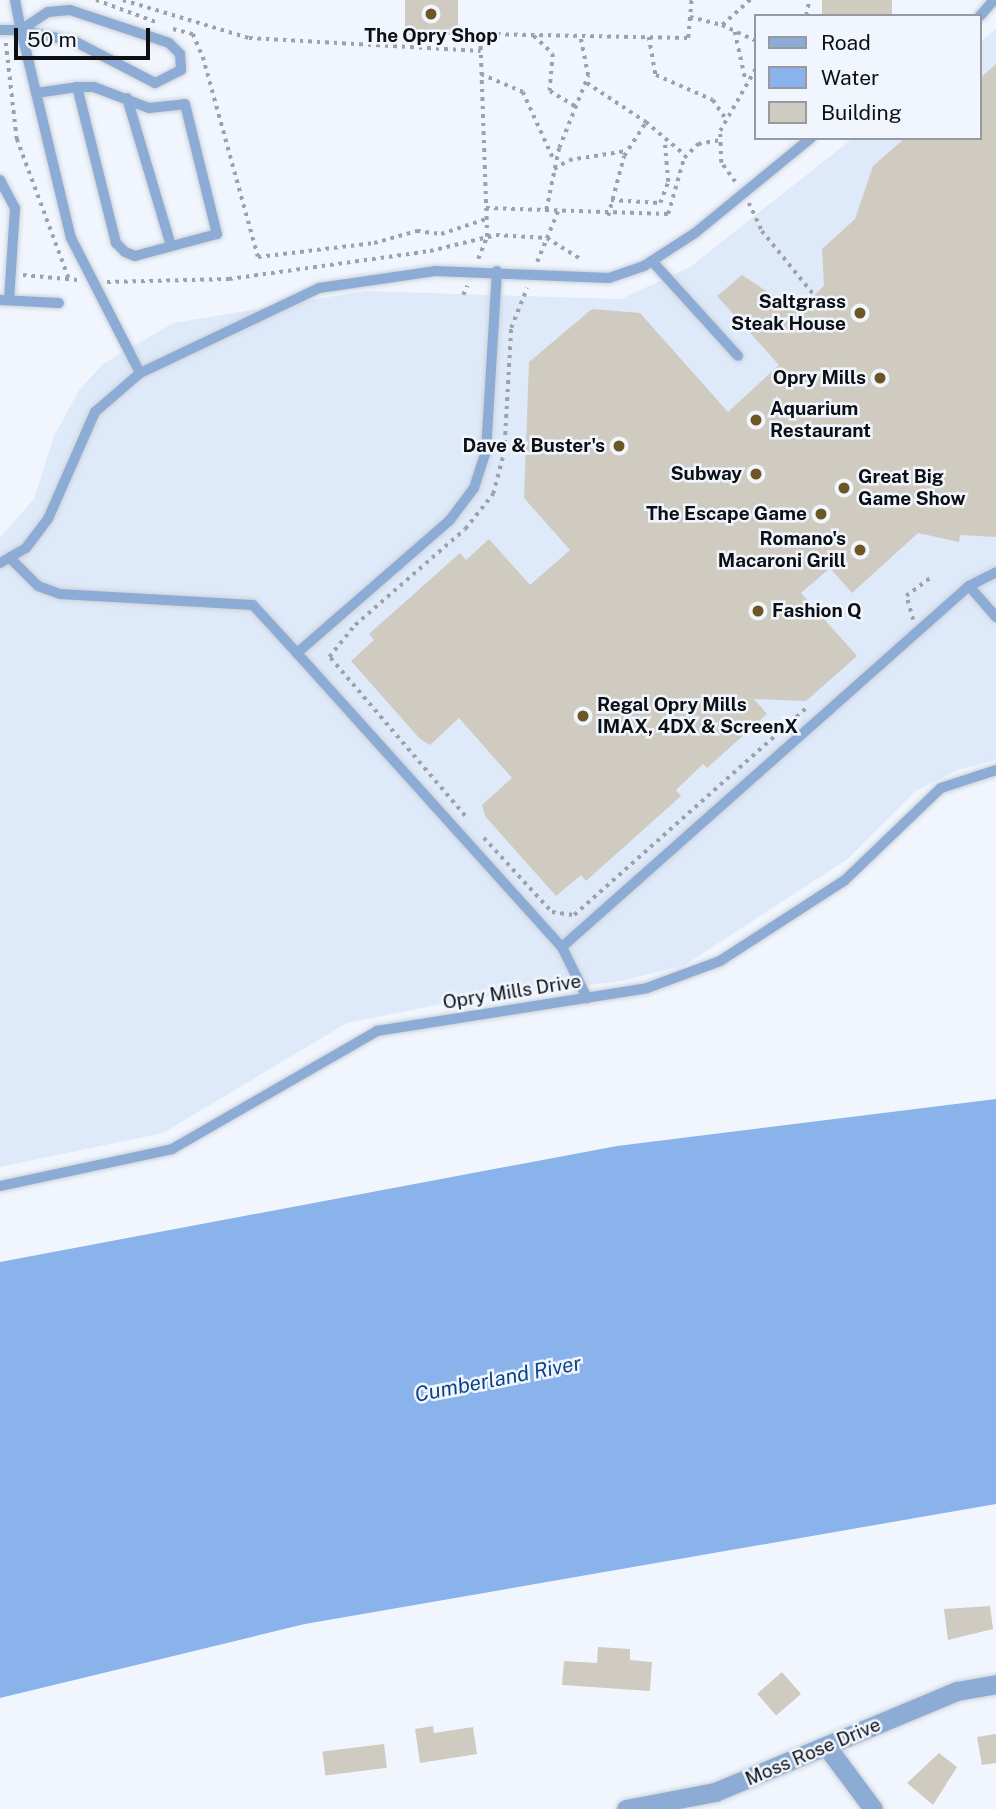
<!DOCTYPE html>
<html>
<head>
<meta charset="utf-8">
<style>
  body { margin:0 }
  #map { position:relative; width:996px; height:1809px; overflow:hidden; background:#f1f6fe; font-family:"Public Sans",sans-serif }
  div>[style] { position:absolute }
  .built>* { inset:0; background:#deeafa }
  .water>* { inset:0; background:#8ab3eb }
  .building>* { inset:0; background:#d0cbc1; transform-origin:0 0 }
  .path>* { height:3.5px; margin-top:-1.75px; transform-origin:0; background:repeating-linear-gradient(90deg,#9da2a8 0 3.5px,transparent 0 8.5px) }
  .roads { filter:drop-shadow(0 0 2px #cdd1d8) drop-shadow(0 0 2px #cdd1d8) }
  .lane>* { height:10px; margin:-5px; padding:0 5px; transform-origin:5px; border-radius:5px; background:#8dacd5 }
  .street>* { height:19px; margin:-9.5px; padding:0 9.5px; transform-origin:9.5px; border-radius:9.5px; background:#8dacd5 }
  .dots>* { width:19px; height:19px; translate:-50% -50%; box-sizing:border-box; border:4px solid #f1f6fe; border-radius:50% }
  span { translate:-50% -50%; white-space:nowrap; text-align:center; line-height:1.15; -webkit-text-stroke:5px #f1f6fe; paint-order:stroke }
  .poi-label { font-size:19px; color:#0d1013; font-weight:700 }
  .right { translate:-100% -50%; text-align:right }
  .left { translate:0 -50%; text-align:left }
  .street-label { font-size:19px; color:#0d1013 }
  .water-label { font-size:21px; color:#0c4384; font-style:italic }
  .legend { position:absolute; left:754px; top:14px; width:228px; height:126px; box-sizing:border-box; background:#f1f6fe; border:2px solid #969aa0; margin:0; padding:9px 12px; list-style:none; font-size:21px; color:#0d1013 }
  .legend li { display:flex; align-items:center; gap:14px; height:35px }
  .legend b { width:35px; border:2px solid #969aa0 }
  .scale { position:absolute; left:14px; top:28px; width:136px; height:32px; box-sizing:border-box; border:4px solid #0d1013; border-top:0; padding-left:9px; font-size:21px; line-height:24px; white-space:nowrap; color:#0d1013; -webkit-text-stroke:5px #f1f6fe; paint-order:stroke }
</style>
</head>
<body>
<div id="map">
  <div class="built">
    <div style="clip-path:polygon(996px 29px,996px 760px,955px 771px,916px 791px,849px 858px,685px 965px,621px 981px,458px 1001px,347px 1023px,163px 1133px,0 1167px,0 537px,34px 499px,54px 436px,79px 390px,103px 364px,173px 323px,365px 291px,621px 299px,690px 267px,853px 138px,980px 138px,980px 42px)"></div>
  </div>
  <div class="water">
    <div style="clip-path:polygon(996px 1099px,996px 1504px,305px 1624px,0 1698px,0 1262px,617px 1146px)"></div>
  </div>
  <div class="building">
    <div style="left:405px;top:0;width:53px;height:35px"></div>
    <div style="left:822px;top:0;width:70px;height:16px"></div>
    <div style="clip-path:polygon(996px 64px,996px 537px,960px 535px,959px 542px,918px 533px,852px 593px,830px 568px,801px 593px,857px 656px,806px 701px,754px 699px,767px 714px,707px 768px,703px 764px,676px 790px,681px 796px,586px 881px,581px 875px,556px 896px,485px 816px,482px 805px,512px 778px,459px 718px,430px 745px,420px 739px,351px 661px,374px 640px,369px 634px,460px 553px,466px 560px,489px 539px,530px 585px,570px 550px,524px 498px,529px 362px,592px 309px,640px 313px,728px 412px,779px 365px,717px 296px,742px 275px,774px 296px,806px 302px,814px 295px,824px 286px,822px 249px,855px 219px,873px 166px,905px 138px,980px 138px,980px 78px)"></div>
    <div style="clip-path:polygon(990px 1606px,993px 1629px,948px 1640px,944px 1609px)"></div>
    <div style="clip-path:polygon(598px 1647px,630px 1649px,630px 1660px,652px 1662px,650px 1691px,562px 1685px,564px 1661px,597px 1663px)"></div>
    <div style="left:782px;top:1672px;width:29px;height:33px;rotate:49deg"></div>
    <div style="clip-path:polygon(433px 1726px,434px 1733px,473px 1727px,477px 1754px,420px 1763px,415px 1729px)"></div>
    <div style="clip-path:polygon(996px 1734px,996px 1763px,982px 1765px,977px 1737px)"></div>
    <div style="left:384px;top:1744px;width:24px;height:62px;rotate:83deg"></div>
    <div style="clip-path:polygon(939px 1753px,957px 1767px,933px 1805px,907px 1783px)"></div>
  </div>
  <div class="path">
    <div style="left:96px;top:0;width:67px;rotate:20.1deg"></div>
    <div style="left:123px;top:0;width:132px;rotate:16.8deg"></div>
    <div style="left:249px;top:38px;width:232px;rotate:3.2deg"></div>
    <div style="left:806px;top:16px;width:16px;rotate:-79deg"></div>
    <div style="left:690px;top:17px;width:33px;rotate:14deg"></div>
    <div style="left:722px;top:25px;width:38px;rotate:-42deg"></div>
    <div style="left:722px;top:25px;width:38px;rotate:25deg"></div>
    <div style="left:173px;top:29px;width:21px;rotate:14deg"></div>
    <div style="left:193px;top:34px;width:25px;rotate:67deg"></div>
    <div style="left:203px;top:57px;width:207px;rotate:74.6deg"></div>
    <div style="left:258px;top:257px;width:117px;rotate:-6.9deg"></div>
    <div style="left:374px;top:243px;width:45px;rotate:-15.6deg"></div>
    <div style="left:417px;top:231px;width:24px;rotate:7deg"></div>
    <div style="left:441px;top:234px;width:47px;rotate:-18.4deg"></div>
    <div style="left:735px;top:32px;width:51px;rotate:77.6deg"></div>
    <div style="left:534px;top:36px;width:26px;rotate:43deg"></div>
    <div style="left:553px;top:54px;width:37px;rotate:95deg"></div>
    <div style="left:550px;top:91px;width:31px;rotate:31deg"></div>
    <div style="left:649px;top:37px;width:39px;rotate:80deg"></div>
    <div style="left:656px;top:75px;width:62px;rotate:23.7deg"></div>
    <div style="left:713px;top:100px;width:23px;rotate:56deg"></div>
    <div style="left:6px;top:43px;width:97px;rotate:83.5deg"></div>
    <div style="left:17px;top:139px;width:149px;rotate:69.6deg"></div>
    <div style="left:481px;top:74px;width:46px;rotate:23.2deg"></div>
    <div style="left:523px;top:92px;width:75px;rotate:65.5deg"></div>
    <div style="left:587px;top:83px;width:71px;rotate:33.5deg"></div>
    <div style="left:554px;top:169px;width:17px;rotate:-31deg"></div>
    <div style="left:569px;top:160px;width:58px;rotate:-9deg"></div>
    <div style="left:735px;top:182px;width:24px;rotate:-126deg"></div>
    <div style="left:721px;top:163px;width:32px;rotate:-92deg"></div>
    <div style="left:720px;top:131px;width:73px;rotate:-60.3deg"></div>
    <div style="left:611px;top:200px;width:49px;rotate:3.5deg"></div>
    <div style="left:660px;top:203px;width:22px;rotate:-69deg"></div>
    <div style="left:668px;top:182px;width:37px;rotate:-95deg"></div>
    <div style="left:749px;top:203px;width:31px;rotate:65deg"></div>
    <div style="left:762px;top:231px;width:82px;rotate:50.9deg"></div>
    <div style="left:486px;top:208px;width:182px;rotate:1.9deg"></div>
    <div style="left:668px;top:214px;width:58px;rotate:-74.1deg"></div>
    <div style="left:684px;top:158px;width:20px;rotate:-45deg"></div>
    <div style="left:698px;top:144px;width:23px;rotate:-10deg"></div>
    <div style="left:546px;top:210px;width:63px;rotate:-78.2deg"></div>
    <div style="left:559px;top:148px;width:78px;rotate:-68.1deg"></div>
    <div style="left:588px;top:76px;width:41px;rotate:-101.3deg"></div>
    <div style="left:608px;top:216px;width:62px;rotate:-75.1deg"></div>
    <div style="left:624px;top:156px;width:40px;rotate:-57.1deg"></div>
    <div style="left:646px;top:122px;width:51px;rotate:40.2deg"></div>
    <div style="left:478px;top:259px;width:24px;rotate:-68deg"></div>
    <div style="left:487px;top:237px;width:203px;rotate:-92deg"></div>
    <div style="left:480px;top:34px;width:208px;rotate:1.1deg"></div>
    <div style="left:688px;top:38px;width:38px;rotate:-85deg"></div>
    <div style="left:537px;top:262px;width:55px;rotate:-67.6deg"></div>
    <div style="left:23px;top:275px;width:55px;rotate:5.2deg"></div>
    <div style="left:107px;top:282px;width:122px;rotate:-1.4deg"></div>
    <div style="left:229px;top:279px;width:203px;rotate:-7.9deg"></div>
    <div style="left:430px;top:251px;width:68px;rotate:-13.6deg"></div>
    <div style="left:496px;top:235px;width:51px;rotate:3.4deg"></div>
    <div style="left:547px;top:238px;width:40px;rotate:32deg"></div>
    <div style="left:463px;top:295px;width:10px;rotate:-66deg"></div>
    <div style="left:913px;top:620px;width:25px;rotate:-106deg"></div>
    <div style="left:906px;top:596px;width:31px;rotate:-37deg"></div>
    <div style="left:465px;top:816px;width:209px;rotate:-130.5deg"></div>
    <div style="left:329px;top:657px;width:41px;rotate:-50.9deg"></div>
    <div style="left:355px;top:625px;width:146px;rotate:-41.1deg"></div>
    <div style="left:465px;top:529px;width:45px;rotate:-51.3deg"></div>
    <div style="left:493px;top:494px;width:43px;rotate:-75.3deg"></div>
    <div style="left:504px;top:452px;width:124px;rotate:-86.8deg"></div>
    <div style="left:511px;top:328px;width:43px;rotate:-68.2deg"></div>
    <div style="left:484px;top:838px;width:100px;rotate:47.4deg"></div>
    <div style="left:552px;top:912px;width:22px;rotate:8deg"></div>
    <div style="left:574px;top:915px;width:311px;rotate:-41.7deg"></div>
  </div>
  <div class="roads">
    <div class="lane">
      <div style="left:15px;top:0;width:31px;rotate:79deg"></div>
      <div style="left:70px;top:10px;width:104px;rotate:18.4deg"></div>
      <div style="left:169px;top:43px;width:16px;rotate:45deg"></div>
      <div style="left:180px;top:54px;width:16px;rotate:86deg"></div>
      <div style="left:181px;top:70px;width:29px;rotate:153deg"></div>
      <div style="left:155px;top:83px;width:89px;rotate:-152.6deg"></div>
      <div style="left:76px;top:42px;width:56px;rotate:-167.7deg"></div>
      <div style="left:21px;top:30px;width:32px;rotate:-34deg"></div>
      <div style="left:48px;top:12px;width:22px;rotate:-5deg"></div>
      <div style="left:980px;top:16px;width:21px;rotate:-49deg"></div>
      <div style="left:0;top:30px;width:21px"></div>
      <div style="left:21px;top:30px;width:214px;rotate:76.5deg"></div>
      <div style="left:71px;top:238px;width:152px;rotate:62.9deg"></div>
      <div style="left:36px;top:93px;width:41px;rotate:-8.3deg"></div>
      <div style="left:77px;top:87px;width:17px"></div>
      <div style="left:94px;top:87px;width:59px;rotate:20.9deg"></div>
      <div style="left:149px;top:108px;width:36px;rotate:-6deg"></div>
      <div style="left:185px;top:104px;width:134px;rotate:76.2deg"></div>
      <div style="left:217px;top:234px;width:85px;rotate:165deg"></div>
      <div style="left:135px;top:256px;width:11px;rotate:-158deg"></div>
      <div style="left:125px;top:252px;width:13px;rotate:-135deg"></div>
      <div style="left:116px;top:243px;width:161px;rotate:-104deg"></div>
      <div style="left:127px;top:98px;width:154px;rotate:73.4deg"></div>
      <div style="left:0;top:180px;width:32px;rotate:62deg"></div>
      <div style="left:15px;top:208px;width:92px;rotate:93.7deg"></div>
      <div style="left:652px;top:261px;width:128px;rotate:47.8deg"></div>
      <div style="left:497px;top:271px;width:180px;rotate:93.5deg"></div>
      <div style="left:486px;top:451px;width:39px;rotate:108deg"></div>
      <div style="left:474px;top:488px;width:40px;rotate:127deg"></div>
      <div style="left:450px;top:520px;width:203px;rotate:139deg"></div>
      <div style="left:297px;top:653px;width:396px;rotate:48deg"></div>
      <div style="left:562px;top:947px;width:57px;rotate:63.9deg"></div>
      <div style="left:0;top:300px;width:59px;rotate:2.9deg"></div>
      <div style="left:10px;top:558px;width:40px;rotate:45deg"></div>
      <div style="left:38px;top:586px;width:23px;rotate:20deg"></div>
      <div style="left:60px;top:594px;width:193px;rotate:3.3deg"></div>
      <div style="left:253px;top:605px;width:65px;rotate:47.5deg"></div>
      <div style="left:0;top:563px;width:30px;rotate:-30deg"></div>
      <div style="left:26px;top:548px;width:36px;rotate:-53deg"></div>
      <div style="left:48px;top:519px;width:117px;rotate:-66.3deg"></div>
      <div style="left:95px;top:412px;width:60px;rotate:-40.9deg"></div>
      <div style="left:140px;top:373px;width:198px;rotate:-25.4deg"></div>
      <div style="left:319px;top:288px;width:117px;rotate:-8.3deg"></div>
      <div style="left:435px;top:271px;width:174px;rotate:2.3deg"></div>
      <div style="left:609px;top:278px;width:37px;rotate:-19deg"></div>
      <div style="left:644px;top:266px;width:61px;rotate:-32.9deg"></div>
      <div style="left:695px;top:233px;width:150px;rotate:-39.3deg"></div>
      <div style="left:969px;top:586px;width:41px;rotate:48.9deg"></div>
      <div style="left:562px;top:947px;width:544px;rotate:-41.57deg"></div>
      <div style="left:969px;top:586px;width:30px;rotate:-27deg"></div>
      <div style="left:0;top:1186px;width:176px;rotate:-12.1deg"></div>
      <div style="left:172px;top:1149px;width:237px;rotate:-29.9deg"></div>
      <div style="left:377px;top:1031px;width:273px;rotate:-9deg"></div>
      <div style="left:647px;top:988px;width:78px;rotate:-20.3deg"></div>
      <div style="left:720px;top:961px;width:149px;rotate:-32.9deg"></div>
      <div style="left:845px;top:880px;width:133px;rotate:-43.8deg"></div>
      <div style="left:941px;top:788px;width:58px;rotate:-18.1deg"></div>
    </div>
    <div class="street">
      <div style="left:827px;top:1747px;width:77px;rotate:53.4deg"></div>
      <div style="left:626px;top:1809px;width:91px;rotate:-10.8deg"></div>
      <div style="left:715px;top:1792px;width:262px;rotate:-22.7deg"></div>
      <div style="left:957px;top:1691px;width:40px;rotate:-10deg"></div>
    </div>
  </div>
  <div class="dots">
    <div style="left:431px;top:14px;background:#6c5625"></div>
    <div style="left:860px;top:313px;background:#6c5625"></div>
    <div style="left:880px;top:378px;background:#6c5625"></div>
    <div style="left:756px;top:420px;background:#6c5625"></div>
    <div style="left:619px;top:446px;background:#6c5625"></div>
    <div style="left:756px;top:474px;background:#6c5625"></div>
    <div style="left:844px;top:488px;background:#6c5625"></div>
    <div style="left:821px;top:514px;background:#6c5625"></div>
    <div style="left:860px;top:550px;background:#6c5625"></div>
    <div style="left:758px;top:611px;background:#6c5625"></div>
    <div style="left:583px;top:716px;background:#6c5625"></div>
  </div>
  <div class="poi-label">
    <span style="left:431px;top:36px">The Opry Shop</span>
    <span class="right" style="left:846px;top:313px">Saltgrass<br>Steak House</span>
    <span class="right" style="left:866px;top:378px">Opry Mills</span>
    <span class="left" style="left:770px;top:420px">Aquarium<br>Restaurant</span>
    <span class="right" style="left:605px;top:446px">Dave &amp; Buster's</span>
    <span class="right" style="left:742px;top:474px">Subway</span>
    <span class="left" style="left:858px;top:488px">Great Big<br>Game Show</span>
    <span class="right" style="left:807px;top:514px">The Escape Game</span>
    <span class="right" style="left:846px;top:550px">Romano's<br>Macaroni Grill</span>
    <span class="left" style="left:772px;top:611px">Fashion Q</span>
    <span class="left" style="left:597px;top:716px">Regal Opry Mills<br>IMAX, 4DX &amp; ScreenX</span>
  </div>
  <div class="street-label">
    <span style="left:512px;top:992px;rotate:-9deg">Opry Mills Drive</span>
    <span style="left:813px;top:1752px;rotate:-23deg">Moss Rose Drive</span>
  </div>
  <div class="water-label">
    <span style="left:498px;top:1379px;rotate:-11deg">Cumberland River</span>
  </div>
  <ul class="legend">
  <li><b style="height:9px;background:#8dacd5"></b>Road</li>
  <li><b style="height:19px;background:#8ab3eb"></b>Water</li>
  <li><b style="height:19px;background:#d0cbc1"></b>Building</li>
  </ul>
  <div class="scale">50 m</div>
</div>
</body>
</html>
